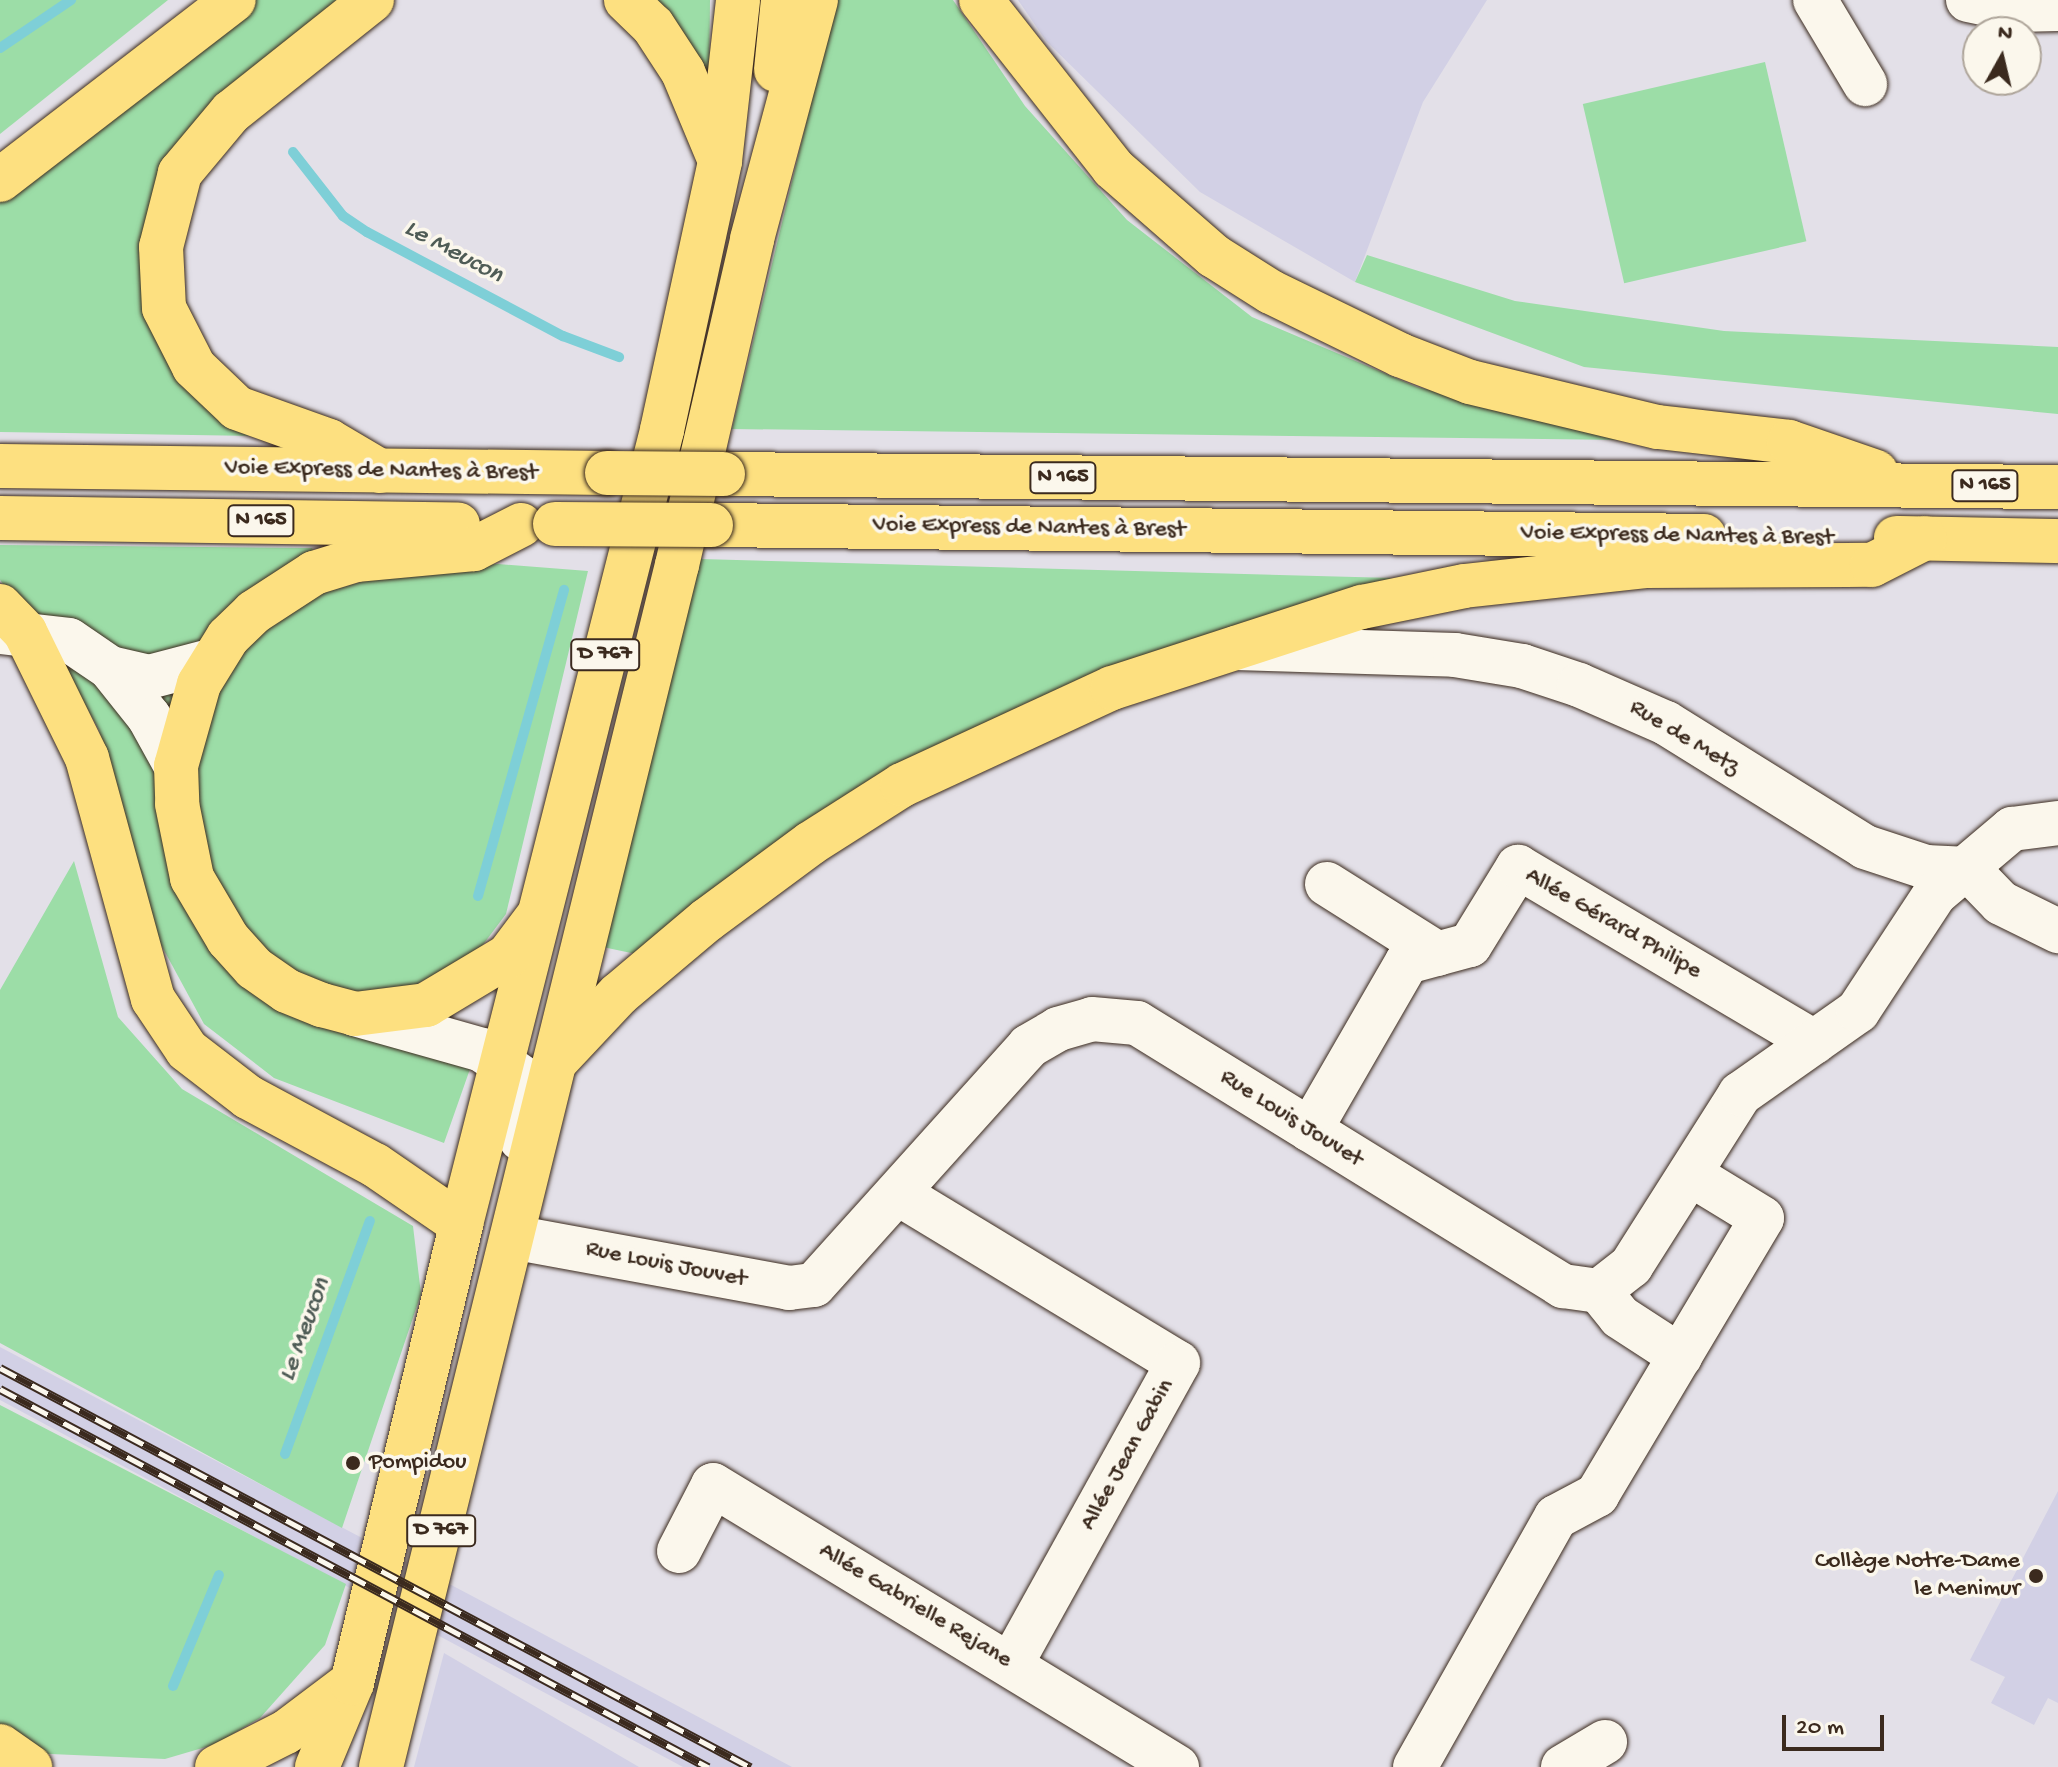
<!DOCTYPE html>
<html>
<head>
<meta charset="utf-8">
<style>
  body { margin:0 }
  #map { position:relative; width:2058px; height:1767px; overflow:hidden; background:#e3e0e8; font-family:"Gochi Hand",sans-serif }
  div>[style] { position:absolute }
  .built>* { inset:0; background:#d2d0e5 }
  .green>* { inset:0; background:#9cdda7; transform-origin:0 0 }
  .stream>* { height:10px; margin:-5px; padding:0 5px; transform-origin:5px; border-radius:5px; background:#7ecfd7 }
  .roads { filter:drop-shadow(0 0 2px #3b2a1e) drop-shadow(0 0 2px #3b2a1e) }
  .minor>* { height:44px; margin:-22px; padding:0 22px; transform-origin:22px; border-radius:22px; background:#fbf7ec }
  .major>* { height:44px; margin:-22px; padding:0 22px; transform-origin:22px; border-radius:22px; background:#fde080 }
  .highway>* { height:44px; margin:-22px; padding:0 22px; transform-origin:22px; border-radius:22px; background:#fde080 }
  .rail>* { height:9px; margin-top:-4.5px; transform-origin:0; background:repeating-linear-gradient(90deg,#fbf7ec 0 18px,#3b2a1e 0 36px); box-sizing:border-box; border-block:2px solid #3b2a1e }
  .bridges { filter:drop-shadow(0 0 2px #3b2a1e) drop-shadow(0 0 2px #3b2a1e) }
  .highway-bridge>* { height:44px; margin:-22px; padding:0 22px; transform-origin:22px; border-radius:22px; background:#fde080 }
  .dots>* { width:22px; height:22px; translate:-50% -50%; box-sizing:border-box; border:4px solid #fbf7ec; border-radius:50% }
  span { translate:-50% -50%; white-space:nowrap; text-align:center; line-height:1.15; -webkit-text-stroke:7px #fbf7ec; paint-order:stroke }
  .shield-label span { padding:2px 6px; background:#fbf7ec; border:2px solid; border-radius:6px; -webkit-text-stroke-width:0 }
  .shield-label { font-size:22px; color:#3b2a1e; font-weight:700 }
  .street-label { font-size:24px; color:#3b2a1e }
  .poi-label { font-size:24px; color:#3b2a1e }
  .left { translate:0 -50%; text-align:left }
  .right { translate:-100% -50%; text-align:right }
  .water-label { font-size:26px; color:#4f5c56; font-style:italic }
  .north { position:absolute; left:1962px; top:16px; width:80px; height:80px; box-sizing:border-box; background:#fbf7ec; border:2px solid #aea59a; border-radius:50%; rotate:8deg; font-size:22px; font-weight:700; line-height:32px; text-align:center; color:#3b2a1e }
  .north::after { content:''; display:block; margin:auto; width:28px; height:36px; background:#3b2a1e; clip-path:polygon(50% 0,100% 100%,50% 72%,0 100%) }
  .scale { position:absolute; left:1782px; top:1715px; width:102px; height:36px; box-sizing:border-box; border:4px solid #3b2a1e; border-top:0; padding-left:10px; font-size:24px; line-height:28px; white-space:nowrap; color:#3b2a1e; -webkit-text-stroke:6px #fbf7ec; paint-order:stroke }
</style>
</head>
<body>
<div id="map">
  <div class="built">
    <div style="clip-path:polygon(1018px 0,1487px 0,1423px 102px,1355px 282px,1200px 192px,1046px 41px)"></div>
    <div style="clip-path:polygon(0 1347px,474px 1597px,792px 1767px,683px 1767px,0 1400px)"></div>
    <div style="clip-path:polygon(2058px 1491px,2058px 1703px,2048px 1698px,2034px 1725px,1991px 1703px,2005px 1677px,1970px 1660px)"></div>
    <div style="clip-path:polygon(444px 1653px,639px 1767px,414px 1767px)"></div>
  </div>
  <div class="green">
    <div style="clip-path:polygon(0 0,168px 0,0 134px)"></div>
    <div style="clip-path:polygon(254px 0,343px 0,257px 69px,141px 270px,259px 436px,0 432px,0 193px)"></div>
    <div style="clip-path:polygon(644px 0,710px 0,709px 88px)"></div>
    <div style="clip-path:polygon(836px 0,953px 0,1025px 106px,1127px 220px,1252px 317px,1417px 387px,1623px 436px,1621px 440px,732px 429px)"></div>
    <div style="left:1765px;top:62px;width:184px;height:187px;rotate:77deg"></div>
    <div style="clip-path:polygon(1367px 255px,1515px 301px,1724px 331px,2058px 347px,2058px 414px,1584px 367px,1355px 282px)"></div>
    <div style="clip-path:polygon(0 545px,312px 548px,333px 590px,406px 569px,498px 564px,588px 571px,506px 914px,479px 950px,408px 989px,470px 1069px,444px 1143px,274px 1078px,204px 1024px,159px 941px,99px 730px,54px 648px,0 580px)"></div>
    <div style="clip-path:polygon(700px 559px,1393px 578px,1198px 640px,1026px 703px,820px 815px,636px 954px,598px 946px)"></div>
    <div style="clip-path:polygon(74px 861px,118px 1017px,182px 1089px,413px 1226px,421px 1294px,342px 1528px,0 1343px,0 990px)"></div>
    <div style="clip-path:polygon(0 1405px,346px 1584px,325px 1645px,260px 1718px,216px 1744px,165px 1759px,28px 1753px,0 1731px)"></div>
  </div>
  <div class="stream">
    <div style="left:0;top:48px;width:86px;rotate:-34.1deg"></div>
    <div style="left:293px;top:152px;width:81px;rotate:52deg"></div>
    <div style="left:343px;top:216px;width:29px;rotate:34deg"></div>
    <div style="left:367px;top:232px;width:222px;rotate:28deg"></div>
    <div style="left:563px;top:336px;width:60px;rotate:20.6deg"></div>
    <div style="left:478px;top:896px;width:318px;rotate:-74.3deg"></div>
    <div style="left:285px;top:1454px;width:248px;rotate:-70deg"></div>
    <div style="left:173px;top:1686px;width:120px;rotate:-67.5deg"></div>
  </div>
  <div class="roads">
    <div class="minor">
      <div style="left:1815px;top:0;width:98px;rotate:59.2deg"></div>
      <div style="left:1968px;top:0;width:49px;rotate:11.8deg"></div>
      <div style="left:2016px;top:10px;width:42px;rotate:-1.4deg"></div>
      <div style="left:0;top:632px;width:69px;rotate:6.6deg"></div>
      <div style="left:69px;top:640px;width:50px;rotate:34.3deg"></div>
      <div style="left:110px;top:668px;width:63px;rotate:51.5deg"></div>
      <div style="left:149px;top:717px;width:56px;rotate:61.1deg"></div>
      <div style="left:1236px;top:648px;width:219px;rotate:1.8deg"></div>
      <div style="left:1455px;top:655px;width:68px;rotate:9.3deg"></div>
      <div style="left:1522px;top:666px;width:60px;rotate:18.4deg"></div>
      <div style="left:1579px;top:685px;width:95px;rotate:23.6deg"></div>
      <div style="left:1666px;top:723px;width:234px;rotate:31.9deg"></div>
      <div style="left:1865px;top:847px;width:64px;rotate:18.2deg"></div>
      <div style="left:1926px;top:867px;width:42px;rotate:2.7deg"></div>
      <div style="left:1968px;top:869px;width:47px;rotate:45.9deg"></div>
      <div style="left:2001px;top:903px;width:64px;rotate:26.2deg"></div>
      <div style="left:110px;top:668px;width:40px;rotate:13deg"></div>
      <div style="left:149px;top:677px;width:63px;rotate:-14.7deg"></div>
      <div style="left:1327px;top:884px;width:131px;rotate:32.2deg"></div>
      <div style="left:355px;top:1014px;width:132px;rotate:15.8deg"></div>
      <div style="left:482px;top:1050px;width:58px;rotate:34.5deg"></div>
      <div style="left:530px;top:1083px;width:57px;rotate:99.1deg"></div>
      <div style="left:1310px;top:1130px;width:194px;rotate:-60deg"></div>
      <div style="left:1407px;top:962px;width:65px;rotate:-15.1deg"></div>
      <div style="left:1470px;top:945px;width:92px;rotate:-58.4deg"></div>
      <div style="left:1518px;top:867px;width:344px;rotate:30.6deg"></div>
      <div style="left:899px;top:1194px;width:326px;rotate:31.2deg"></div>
      <div style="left:1178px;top:1363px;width:343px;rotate:119deg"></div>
      <div style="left:512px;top:1237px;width:282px;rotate:10.4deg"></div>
      <div style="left:789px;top:1288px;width:25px;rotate:-7deg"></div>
      <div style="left:814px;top:1285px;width:321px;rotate:-48deg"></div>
      <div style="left:1029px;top:1046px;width:34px;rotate:-30deg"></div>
      <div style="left:1058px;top:1029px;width:35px;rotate:-16deg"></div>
      <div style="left:1092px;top:1019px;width:45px;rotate:5.1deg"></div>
      <div style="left:1137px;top:1023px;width:501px;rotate:31.69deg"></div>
      <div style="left:1563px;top:1286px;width:36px;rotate:8deg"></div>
      <div style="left:1599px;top:1291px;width:41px;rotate:-38deg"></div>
      <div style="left:1631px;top:1266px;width:204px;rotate:-57.6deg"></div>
      <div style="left:1740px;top:1094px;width:144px;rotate:-35.1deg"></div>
      <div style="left:1858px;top:1011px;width:140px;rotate:-56.7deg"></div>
      <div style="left:1935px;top:894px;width:101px;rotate:-40.2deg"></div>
      <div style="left:2012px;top:829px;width:46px;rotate:-7.4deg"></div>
      <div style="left:1599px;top:1291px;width:33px;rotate:51deg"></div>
      <div style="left:1620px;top:1317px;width:72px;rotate:33deg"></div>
      <div style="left:679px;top:1551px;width:74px;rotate:-62.7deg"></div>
      <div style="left:713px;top:1485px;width:543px;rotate:31.29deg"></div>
      <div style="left:1415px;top:1767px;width:287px;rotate:-60.6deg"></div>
      <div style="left:1556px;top:1517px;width:47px;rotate:-28.2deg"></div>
      <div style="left:1597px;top:1495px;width:322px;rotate:-59.2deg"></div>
      <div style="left:1762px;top:1218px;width:84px;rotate:-148.6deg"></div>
      <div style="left:1563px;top:1767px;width:49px;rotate:-30.8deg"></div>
    </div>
    <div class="major">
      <div style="left:776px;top:70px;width:70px;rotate:-84.3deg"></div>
      <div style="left:0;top:1746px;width:37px;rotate:35deg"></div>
      <div style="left:217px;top:1767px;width:77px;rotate:-26.9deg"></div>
      <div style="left:286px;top:1732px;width:80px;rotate:-36.9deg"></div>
      <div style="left:317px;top:1767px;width:91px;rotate:-67.4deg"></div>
      <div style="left:352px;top:1683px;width:472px;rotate:-76.6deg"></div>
      <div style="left:461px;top:1224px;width:819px;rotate:-75.79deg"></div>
      <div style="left:662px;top:430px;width:275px;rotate:-77.8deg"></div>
      <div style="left:720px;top:161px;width:162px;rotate:-83.6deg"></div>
      <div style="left:381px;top:1767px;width:1238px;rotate:-76.17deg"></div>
      <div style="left:677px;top:565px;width:335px;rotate:-77deg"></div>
      <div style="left:752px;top:239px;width:247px;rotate:-75deg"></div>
    </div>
    <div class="highway">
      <div style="left:372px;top:0;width:180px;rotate:141.5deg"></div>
      <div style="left:231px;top:112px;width:80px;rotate:129.9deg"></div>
      <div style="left:180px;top:173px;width:76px;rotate:104.4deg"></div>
      <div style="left:161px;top:247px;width:61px;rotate:87.2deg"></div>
      <div style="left:164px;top:308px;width:66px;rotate:63deg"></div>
      <div style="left:194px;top:367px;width:59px;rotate:43.6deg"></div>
      <div style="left:237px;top:408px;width:98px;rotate:19.7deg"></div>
      <div style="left:329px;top:441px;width:59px;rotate:30.5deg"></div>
      <div style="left:626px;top:0;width:37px;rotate:44deg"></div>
      <div style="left:653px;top:26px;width:55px;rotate:56.9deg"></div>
      <div style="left:683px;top:72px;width:96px;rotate:67.4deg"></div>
      <div style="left:981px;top:0;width:214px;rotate:51.8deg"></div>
      <div style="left:1113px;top:168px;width:134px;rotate:41.1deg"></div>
      <div style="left:1214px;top:256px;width:67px;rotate:32.3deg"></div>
      <div style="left:1271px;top:292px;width:144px;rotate:26deg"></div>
      <div style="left:1400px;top:355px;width:75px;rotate:21.1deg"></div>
      <div style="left:1470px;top:382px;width:193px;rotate:13.5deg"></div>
      <div style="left:1658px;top:427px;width:132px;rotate:6.5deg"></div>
      <div style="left:1789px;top:442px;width:92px;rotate:19deg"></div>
      <div style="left:0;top:180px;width:295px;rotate:-37.6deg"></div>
      <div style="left:0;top:466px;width:607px;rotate:0.66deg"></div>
      <div style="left:723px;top:474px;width:1335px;rotate:0.56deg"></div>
      <div style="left:0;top:518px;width:458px;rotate:0.8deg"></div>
      <div style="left:521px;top:525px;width:53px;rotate:152.9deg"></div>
      <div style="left:474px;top:549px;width:119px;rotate:174.7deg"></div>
      <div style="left:356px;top:560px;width:44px;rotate:162.8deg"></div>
      <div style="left:314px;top:573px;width:72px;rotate:147deg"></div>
      <div style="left:254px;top:612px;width:36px;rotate:136deg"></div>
      <div style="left:228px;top:637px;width:55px;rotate:121.7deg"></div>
      <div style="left:199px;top:684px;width:85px;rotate:105.7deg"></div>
      <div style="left:176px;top:766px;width:38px;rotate:88deg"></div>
      <div style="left:177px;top:804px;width:76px;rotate:78.5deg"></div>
      <div style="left:192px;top:878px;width:71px;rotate:59.5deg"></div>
      <div style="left:228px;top:939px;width:39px;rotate:48deg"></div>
      <div style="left:254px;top:968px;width:40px;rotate:34.9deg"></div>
      <div style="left:287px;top:991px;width:38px;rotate:22deg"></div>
      <div style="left:322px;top:1005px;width:34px;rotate:15deg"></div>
      <div style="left:355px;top:1014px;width:72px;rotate:-7.2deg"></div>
      <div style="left:426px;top:1005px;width:96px;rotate:-30.9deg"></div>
      <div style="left:508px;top:956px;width:50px;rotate:-53.1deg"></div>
      <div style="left:711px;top:525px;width:993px;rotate:0.63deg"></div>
      <div style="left:1896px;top:538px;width:162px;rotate:1.1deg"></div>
      <div style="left:0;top:606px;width:36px;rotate:46deg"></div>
      <div style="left:25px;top:632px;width:140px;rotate:63.8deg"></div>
      <div style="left:87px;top:758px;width:250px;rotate:74.7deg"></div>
      <div style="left:153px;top:999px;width:61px;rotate:56.3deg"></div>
      <div style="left:187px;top:1050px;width:77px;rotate:37.6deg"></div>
      <div style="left:248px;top:1097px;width:144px;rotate:28.2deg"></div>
      <div style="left:375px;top:1165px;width:104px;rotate:34.5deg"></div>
      <div style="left:556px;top:1061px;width:92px;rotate:-46.8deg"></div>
      <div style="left:619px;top:994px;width:115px;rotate:-40.1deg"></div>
      <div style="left:707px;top:920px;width:129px;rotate:-36.5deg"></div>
      <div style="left:811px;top:843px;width:108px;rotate:-32.5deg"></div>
      <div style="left:902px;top:785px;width:231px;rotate:-24.8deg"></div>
      <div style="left:1112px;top:688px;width:263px;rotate:-18deg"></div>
      <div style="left:1362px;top:607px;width:104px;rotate:-11.6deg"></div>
      <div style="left:1464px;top:586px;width:182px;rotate:-6.3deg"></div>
      <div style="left:1645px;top:566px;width:227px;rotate:-0.3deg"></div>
      <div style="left:1872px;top:565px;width:59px;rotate:-27deg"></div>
    </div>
  </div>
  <div class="rail">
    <div style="left:0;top:1368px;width:850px;rotate:28.01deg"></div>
    <div style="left:0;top:1389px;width:803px;rotate:28.1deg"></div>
  </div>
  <div class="bridges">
    <div class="highway-bridge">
      <div style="left:607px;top:473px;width:116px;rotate:0.5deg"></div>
      <div style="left:555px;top:524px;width:156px;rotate:0.4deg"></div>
    </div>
  </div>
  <div class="dots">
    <div style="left:353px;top:1463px;background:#3b2a1e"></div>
    <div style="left:2036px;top:1576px;background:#3b2a1e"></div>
  </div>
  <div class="shield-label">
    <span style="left:1063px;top:478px">N 165</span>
    <span style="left:1985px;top:486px">N 165</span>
    <span style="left:261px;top:521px">N 165</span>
    <span style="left:605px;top:655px">D 767</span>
    <span style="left:441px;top:1531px">D 767</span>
  </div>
  <div class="street-label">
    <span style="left:381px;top:471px;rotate:1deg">Voie Express de Nantes à Brest</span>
    <span style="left:1029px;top:528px;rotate:1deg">Voie Express de Nantes à Brest</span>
    <span style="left:1677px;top:536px;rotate:1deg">Voie Express de Nantes à Brest</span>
    <span style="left:1684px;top:738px;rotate:31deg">Rue de Metz</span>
    <span style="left:1613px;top:924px;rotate:30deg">Allée Gérard Philipe</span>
    <span style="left:1291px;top:1119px;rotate:32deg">Rue Louis Jouvet</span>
    <span style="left:666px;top:1265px;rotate:11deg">Rue Louis Jouvet</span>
    <span style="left:1128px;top:1455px;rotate:-61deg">Allée Jean Gabin</span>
    <span style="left:915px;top:1606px;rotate:31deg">Allée Gabrielle Rejane</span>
  </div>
  <div class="poi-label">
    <span class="left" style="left:369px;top:1463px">Pompidou</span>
    <span class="right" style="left:2020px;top:1576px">Collège Notre-Dame<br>le Menimur</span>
  </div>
  <div class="water-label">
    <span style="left:453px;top:253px;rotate:28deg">Le Meucon</span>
    <span style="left:306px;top:1330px;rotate:-70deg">Le Meucon</span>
  </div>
  <div class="north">N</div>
  <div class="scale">20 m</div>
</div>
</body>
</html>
